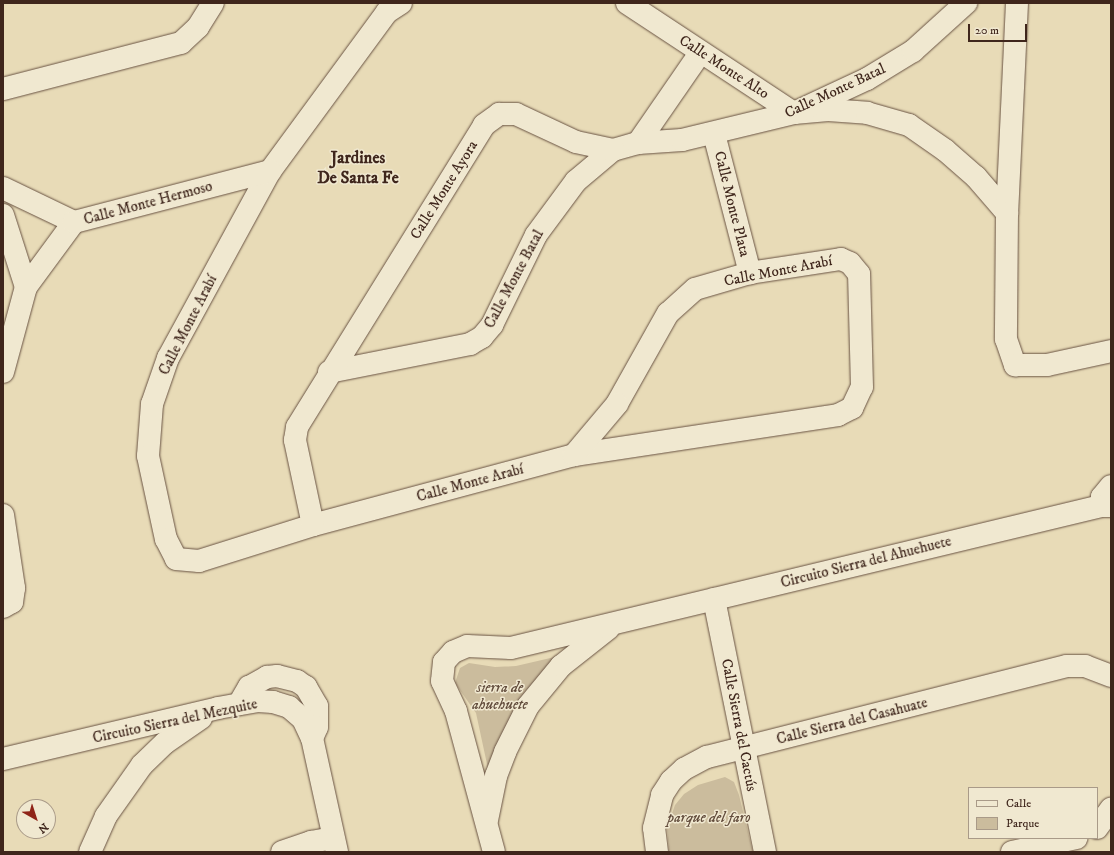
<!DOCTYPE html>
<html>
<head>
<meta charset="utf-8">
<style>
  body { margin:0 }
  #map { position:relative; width:1114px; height:855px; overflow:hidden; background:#e8dbb7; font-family:"IM FELL DW Pica",serif }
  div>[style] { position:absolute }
  .green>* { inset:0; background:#cbbc9d }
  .roads { filter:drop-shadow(0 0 1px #695343) drop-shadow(0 0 1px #695343) }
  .minor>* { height:22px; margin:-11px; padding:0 11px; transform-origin:11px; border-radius:11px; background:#f0e8d0 }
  span { translate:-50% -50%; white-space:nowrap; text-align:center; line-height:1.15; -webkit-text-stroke:3px #f0e8d0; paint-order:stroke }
  .street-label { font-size:15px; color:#3f261c }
  .park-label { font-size:15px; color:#624c3c; font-style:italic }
  .quarter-label { font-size:17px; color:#3f261c; font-weight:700 }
  .frame { position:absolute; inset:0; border:4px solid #3f261c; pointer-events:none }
  .legend { position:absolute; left:968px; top:787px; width:130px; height:52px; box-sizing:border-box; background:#f0e8d0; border:1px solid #a99a88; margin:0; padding:5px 7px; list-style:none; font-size:12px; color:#3f261c }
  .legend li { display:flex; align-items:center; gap:8px; height:20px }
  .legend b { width:20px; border:1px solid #a99a88 }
  .north { position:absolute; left:16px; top:799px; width:40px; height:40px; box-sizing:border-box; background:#f0e8d0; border:1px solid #a99a88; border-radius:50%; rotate:141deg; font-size:11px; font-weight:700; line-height:16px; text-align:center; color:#3f261c }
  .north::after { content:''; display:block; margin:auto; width:14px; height:18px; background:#8f2418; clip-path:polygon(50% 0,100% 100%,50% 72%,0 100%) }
  .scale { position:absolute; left:968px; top:24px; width:59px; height:18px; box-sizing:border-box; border:2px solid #3f261c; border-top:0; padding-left:5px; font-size:12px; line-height:14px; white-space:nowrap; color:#3f261c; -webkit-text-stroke:3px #f0e8d0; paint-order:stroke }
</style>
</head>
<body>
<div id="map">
  <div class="green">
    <div style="clip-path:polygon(572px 653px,490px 778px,476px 713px,455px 683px,460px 668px,469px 663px,495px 667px,516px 666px)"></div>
    <div style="clip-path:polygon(725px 777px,734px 782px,739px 795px,753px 852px,669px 852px,667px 828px,675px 805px,684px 794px,698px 785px)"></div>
  </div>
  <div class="roads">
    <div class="minor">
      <div style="left:401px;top:3px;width:17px;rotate:147deg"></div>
      <div style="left:387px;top:12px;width:197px;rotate:126.3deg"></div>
      <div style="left:270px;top:171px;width:213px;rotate:118.6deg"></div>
      <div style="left:168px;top:358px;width:49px;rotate:109.2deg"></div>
      <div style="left:152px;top:404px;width:52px;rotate:94.4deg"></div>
      <div style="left:148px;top:456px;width:85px;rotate:77.8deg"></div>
      <div style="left:166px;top:539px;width:22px;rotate:63deg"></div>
      <div style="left:176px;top:559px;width:23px;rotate:5deg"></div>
      <div style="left:199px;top:561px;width:120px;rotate:-17.5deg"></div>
      <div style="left:313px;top:525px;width:270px;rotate:-15deg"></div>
      <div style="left:574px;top:455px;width:267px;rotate:-8.6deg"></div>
      <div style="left:838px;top:415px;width:16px;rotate:-27deg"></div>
      <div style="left:852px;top:408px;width:23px;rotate:-65deg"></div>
      <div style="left:862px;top:387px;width:113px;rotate:-91.5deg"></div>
      <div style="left:859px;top:274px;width:14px;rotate:-129deg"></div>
      <div style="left:850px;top:263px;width:10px;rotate:-156deg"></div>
      <div style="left:841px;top:259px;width:92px;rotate:171.3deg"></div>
      <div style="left:750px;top:273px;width:57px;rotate:163.8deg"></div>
      <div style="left:695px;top:289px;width:36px;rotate:138deg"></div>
      <div style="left:668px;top:313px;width:104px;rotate:119.3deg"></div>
      <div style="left:617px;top:404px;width:67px;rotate:130.1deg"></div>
      <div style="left:627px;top:3px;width:200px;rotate:33.4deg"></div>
      <div style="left:794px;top:113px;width:34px;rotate:-5deg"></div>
      <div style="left:828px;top:110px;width:39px;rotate:4deg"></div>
      <div style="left:867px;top:113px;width:44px;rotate:15.9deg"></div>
      <div style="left:909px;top:125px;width:44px;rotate:34.8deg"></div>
      <div style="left:945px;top:150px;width:41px;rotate:41.1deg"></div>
      <div style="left:976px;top:177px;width:48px;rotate:49.3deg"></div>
      <div style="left:1017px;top:3px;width:210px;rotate:92.7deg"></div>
      <div style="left:1007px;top:213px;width:126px;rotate:90.5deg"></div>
      <div style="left:1006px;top:339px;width:28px;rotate:71deg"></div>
      <div style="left:1015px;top:365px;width:32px"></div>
      <div style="left:1047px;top:365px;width:66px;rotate:-12.3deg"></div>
      <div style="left:3px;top:89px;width:184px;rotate:-14.5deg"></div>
      <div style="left:181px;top:43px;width:23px;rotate:-43deg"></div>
      <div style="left:198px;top:27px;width:28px;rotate:-58deg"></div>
      <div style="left:714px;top:134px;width:144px;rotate:75.5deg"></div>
      <div style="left:638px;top:143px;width:109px;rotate:-55.4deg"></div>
      <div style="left:3px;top:188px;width:79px;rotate:25.6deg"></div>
      <div style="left:3px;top:215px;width:76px;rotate:72.3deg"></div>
      <div style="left:3px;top:372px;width:88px;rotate:-74.9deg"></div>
      <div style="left:26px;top:287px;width:81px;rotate:-53.6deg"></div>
      <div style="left:74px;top:222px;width:203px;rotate:-14.6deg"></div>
      <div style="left:329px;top:372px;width:144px;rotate:-11.2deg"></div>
      <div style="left:470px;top:344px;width:14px;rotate:-30deg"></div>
      <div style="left:482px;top:337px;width:16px;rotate:-50deg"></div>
      <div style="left:492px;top:325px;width:100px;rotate:-63.9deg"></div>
      <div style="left:536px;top:235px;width:67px;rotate:-53.5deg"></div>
      <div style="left:576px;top:181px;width:48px;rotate:-40deg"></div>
      <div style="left:613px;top:150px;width:26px;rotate:-16deg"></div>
      <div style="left:638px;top:143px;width:44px;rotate:-3.9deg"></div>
      <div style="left:682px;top:140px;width:115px;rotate:-13.6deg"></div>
      <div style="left:794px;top:113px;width:81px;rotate:-25deg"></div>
      <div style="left:867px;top:79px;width:54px;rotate:-31.3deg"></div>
      <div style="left:913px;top:51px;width:72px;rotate:-42.2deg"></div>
      <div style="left:1101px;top:506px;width:9px;rotate:-84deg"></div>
      <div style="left:1102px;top:497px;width:14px;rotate:-51deg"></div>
      <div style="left:3px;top:515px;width:74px;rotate:81.4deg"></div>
      <div style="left:14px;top:588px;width:14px;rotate:98deg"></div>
      <div style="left:12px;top:602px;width:10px;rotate:151deg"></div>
      <div style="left:313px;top:525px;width:87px;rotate:-102deg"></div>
      <div style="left:295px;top:440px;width:13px;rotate:-81deg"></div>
      <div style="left:297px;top:427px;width:355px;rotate:-58.2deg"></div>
      <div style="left:484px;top:125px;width:19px;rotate:-36deg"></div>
      <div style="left:499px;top:114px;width:17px"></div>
      <div style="left:516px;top:114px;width:66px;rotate:25deg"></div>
      <div style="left:576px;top:142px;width:38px;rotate:12deg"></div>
      <div style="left:714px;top:599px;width:258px;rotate:78.6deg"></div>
      <div style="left:239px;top:704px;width:20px;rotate:-60deg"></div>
      <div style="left:249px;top:687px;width:21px;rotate:-29deg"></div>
      <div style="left:267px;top:677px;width:10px;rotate:-6deg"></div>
      <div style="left:277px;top:676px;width:21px;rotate:14deg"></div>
      <div style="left:297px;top:681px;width:11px;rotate:34deg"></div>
      <div style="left:306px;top:687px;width:22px;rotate:60deg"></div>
      <div style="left:317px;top:706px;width:21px;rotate:90deg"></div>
      <div style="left:317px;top:727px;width:12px;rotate:114deg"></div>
      <div style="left:3px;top:759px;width:221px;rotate:-13.3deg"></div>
      <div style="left:218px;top:708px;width:41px;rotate:-9.9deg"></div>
      <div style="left:258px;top:701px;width:15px;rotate:4deg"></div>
      <div style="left:273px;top:702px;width:17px;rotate:17deg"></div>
      <div style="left:289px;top:707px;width:18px;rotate:41deg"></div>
      <div style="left:303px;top:719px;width:21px;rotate:65deg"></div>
      <div style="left:312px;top:738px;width:117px;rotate:77.6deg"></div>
      <div style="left:487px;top:820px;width:45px;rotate:-78.4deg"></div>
      <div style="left:496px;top:776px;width:26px;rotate:-69deg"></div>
      <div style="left:505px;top:752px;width:51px;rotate:-63.4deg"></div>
      <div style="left:528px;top:706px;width:52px;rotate:-50.5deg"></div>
      <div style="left:561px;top:666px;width:61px;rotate:-38.4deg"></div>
      <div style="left:1097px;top:828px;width:24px;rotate:-54deg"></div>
      <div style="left:90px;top:852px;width:39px;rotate:-66deg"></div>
      <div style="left:106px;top:816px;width:62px;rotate:-54.8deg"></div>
      <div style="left:142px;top:765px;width:32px;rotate:-44deg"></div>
      <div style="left:165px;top:743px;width:44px;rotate:-34.8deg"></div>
      <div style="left:282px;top:852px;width:31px;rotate:-19deg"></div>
      <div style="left:311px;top:842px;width:22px;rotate:-10deg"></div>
      <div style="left:494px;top:852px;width:146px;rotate:-105.1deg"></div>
      <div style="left:456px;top:711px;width:33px;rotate:-115deg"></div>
      <div style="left:442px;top:681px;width:19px;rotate:-84deg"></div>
      <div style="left:444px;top:662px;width:13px;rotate:-48deg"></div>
      <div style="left:453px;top:652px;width:15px;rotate:-23deg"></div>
      <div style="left:467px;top:646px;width:44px;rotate:2.6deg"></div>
      <div style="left:511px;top:648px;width:607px;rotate:-13.53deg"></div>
      <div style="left:1101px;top:506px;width:10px"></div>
      <div style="left:657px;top:852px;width:24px;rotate:-97deg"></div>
      <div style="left:654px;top:828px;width:34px;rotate:-76deg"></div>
      <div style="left:662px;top:795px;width:17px;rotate:-57deg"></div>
      <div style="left:671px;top:781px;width:18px;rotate:-43deg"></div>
      <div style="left:684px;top:769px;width:26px;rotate:-28deg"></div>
      <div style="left:707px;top:757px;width:371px;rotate:-14.2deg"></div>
      <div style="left:1067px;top:666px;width:18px"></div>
      <div style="left:1085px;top:666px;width:28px;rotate:21deg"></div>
      <div style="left:1012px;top:852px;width:66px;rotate:-12.3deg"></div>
    </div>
  </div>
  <div class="street-label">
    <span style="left:724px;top:67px;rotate:33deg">Calle Monte Alto</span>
    <span style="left:835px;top:91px;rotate:-25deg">Calle Monte Batal</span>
    <span style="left:444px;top:190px;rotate:-58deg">Calle Monte Ayora</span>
    <span style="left:148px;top:203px;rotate:-15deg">Calle Monte Hermoso</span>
    <span style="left:732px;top:204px;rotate:76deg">Calle Monte Plata</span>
    <span style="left:778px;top:271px;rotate:-11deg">Calle Monte Arabí</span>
    <span style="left:514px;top:279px;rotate:-62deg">Calle Monte Batal</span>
    <span style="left:188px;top:325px;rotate:-63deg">Calle Monte Arabí</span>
    <span style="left:470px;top:483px;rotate:-15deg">Calle Monte Arabí</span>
    <span style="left:866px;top:562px;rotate:-14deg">Circuito Sierra del Ahuehuete</span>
    <span style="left:175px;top:721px;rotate:-12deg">Circuito Sierra del Mezquite</span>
    <span style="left:852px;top:721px;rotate:-14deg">Calle Sierra del Casahuate</span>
    <span style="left:739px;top:725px;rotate:79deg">Calle Sierra del Cactús</span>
  </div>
  <div class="park-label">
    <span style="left:500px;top:696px">sierra de<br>ahuehuete</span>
    <span style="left:709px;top:818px">parque del faro</span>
  </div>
  <div class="quarter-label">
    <span style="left:358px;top:169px">Jardines<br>De Santa Fe</span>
  </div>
  <div class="frame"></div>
  <ul class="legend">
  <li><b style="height:5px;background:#f0e8d0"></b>Calle</li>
  <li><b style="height:11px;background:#cbbc9d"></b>Parque</li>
  </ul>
  <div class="north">N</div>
  <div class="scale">20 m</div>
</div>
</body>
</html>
